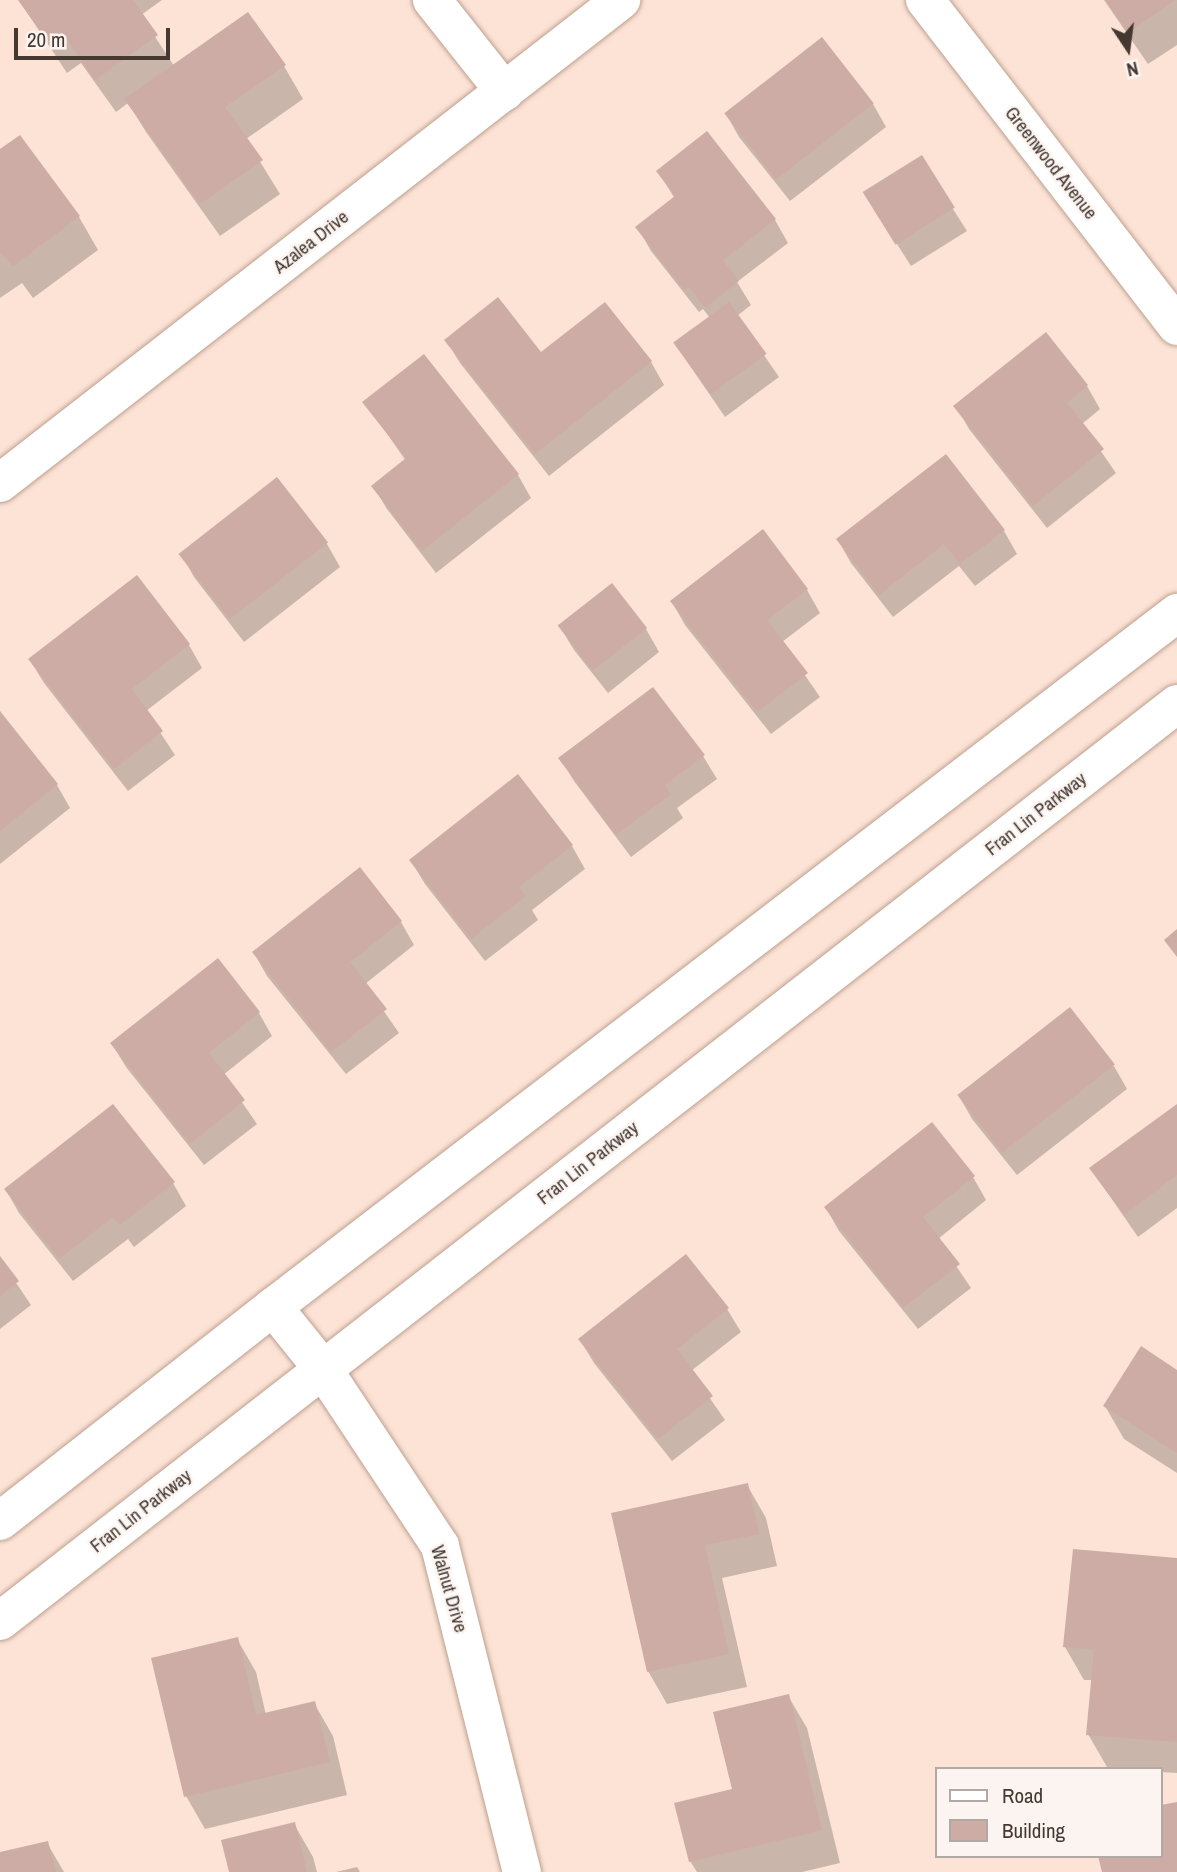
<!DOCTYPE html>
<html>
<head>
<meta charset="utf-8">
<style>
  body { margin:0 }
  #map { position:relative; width:1177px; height:1872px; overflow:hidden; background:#fce3d5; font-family:"Archivo Narrow",sans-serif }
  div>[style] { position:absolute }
  .shadow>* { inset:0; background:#0003 }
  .building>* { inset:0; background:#ceaca6; transform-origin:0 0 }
  .roads { filter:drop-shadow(0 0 2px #bda090) drop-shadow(0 0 2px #bda090) }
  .street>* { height:38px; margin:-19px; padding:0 19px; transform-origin:19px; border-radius:19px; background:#fff }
  .secondary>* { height:38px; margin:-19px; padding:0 19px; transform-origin:19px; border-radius:19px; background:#fff }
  span { translate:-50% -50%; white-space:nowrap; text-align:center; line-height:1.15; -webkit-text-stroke:5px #fbf4f1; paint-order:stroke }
  .street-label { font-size:19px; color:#443831 }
  .legend { position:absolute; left:935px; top:1767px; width:228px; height:91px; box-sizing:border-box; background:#fbf4f1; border:2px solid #b2a9a4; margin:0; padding:9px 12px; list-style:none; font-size:21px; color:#443831 }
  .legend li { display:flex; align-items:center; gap:14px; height:35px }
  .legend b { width:35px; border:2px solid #b2a9a4 }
  .north { position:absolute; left:1093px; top:14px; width:70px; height:70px; -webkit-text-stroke:5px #fbf4f1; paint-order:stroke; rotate:167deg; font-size:19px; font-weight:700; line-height:28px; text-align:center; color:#443831 }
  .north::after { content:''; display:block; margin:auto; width:24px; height:32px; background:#443831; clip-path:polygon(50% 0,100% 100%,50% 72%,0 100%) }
  .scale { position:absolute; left:14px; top:28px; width:156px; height:32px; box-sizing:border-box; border:4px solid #443831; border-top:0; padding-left:9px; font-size:21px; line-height:24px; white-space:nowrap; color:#443831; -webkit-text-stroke:5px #fbf4f1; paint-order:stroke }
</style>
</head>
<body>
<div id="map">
  <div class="shadow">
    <div style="clip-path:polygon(19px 0,162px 0,141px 15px,174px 66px,284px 66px,303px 99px,246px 139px,280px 194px,220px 236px,146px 132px,128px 103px,116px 112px,81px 63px,67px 73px)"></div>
    <div style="clip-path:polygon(1104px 0,1177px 0,1177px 45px,1148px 64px)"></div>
    <div style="clip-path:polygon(873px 104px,886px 127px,790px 201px,739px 137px,726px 114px)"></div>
    <div style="clip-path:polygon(19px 137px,79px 217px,98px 250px,33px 298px,22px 283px,0 298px,0 152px)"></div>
    <div style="clip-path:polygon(658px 171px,775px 220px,788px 243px,737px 282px,751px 305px,737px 316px,779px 377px,725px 417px,675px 344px,710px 318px,703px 309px,699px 312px,651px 251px,638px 228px,675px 199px)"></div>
    <div style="clip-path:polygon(953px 209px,967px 231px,911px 266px,879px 216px)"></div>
    <div style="clip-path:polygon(604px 304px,651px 362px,664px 385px,549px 476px,460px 363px,446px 340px,541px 354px)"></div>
    <div style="clip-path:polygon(1046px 335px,1087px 386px,1100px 409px,1082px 424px,1116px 473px,1047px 528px,969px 429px,956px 406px)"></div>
    <div style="clip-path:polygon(424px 356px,518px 475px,531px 498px,436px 573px,387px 509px,373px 486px,406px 461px,365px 402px)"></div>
    <div style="clip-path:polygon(946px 456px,1004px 531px,1017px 554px,975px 586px,959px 566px,893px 617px,851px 563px,838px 540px)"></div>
    <div style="clip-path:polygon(276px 480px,327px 544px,340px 567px,244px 642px,194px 577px,181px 554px)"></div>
    <div style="clip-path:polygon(763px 532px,807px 590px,820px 613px,782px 642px,820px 697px,771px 734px,685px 625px,672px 602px)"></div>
    <div style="clip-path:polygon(136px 578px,189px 645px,202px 668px,146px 711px,175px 755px,128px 791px,44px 683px,30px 660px)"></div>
    <div style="clip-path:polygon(560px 627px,646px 629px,659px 652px,608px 693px,574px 650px)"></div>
    <div style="clip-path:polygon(0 714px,57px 785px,70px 808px,0 864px)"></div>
    <div style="clip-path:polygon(703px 756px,717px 779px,677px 808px,683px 818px,631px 857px,574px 781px,560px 758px)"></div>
    <div style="clip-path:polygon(572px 846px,585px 869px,532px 910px,538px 920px,485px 961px,425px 884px,411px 861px)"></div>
    <div style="clip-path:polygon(359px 870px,401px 922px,414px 945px,365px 984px,399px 1033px,346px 1074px,267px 976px,254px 953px)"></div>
    <div style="clip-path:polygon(218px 961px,259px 1013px,272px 1036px,223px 1075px,257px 1124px,204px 1165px,126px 1067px,112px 1044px)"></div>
    <div style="clip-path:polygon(1114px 1066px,1127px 1089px,1017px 1175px,972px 1119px,959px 1096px)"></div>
    <div style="clip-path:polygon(1177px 1106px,1177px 1208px,1138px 1237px,1091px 1169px)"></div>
    <div style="clip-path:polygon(973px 1177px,986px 1200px,938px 1239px,971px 1288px,918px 1329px,839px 1231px,826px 1208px)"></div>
    <div style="clip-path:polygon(173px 1183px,186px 1206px,134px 1247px,128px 1239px,73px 1281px,19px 1213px,6px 1190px)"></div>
    <div style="clip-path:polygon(0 1259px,31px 1305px,0 1329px)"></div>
    <div style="clip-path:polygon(727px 1309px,741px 1332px,691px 1371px,725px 1420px,672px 1461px,594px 1363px,580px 1340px)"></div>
    <div style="clip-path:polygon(1177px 1372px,1177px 1473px,1124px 1439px,1105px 1406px)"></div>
    <div style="clip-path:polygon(747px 1485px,766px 1518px,777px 1566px,722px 1578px,747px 1687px,667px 1704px,648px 1671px,614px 1514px)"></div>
    <div style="clip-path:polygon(1177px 1560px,1177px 1773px,1161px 1772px,1161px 1769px,1107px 1767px,1088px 1734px,1093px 1680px,1084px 1680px,1065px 1647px)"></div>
    <div style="clip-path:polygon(237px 1639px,256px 1672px,266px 1715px,314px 1703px,333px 1736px,347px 1795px,205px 1829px,186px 1796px)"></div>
    <div style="clip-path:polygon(788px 1696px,807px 1728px,840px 1863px,802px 1872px,697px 1872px,690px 1861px)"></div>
    <div style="clip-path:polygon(294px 1824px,313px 1857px,317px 1872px,231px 1872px)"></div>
    <div style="clip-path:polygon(47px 1843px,64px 1872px,0 1872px,0 1854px)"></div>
    <div style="clip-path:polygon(357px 1867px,360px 1872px,336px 1872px)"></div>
  </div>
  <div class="building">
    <div style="clip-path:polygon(18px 0,133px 0,158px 35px,95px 80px,61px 31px,47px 41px)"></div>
    <div style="clip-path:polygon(1105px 0,1175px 0,1128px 33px)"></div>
    <div style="clip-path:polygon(248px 12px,286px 65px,225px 107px,263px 160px,200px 204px,124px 99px)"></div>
    <div style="left:822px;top:37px;width:84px;height:124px;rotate:52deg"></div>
    <div style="clip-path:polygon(707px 131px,776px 219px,723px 260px,739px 281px,705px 308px,689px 287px,684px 290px,635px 227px,675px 196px,656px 171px)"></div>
    <div style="clip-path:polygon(20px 135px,80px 216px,13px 266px,0 252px,0 149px)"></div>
    <div style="left:922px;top:155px;width:62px;height:70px;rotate:58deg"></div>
    <div style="clip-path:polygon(498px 297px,541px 352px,605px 302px,652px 361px,535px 454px,444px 340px)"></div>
    <div style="left:729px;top:302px;width:64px;height:69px;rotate:54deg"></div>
    <div style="clip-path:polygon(1046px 332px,1088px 385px,1067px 403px,1104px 449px,1033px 506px,953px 406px)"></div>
    <div style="clip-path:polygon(424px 354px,519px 474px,422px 551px,371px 486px,406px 458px,362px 402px)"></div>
    <div style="clip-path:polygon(946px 454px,1005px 530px,960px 564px,944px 544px,879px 595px,836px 539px)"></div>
    <div style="left:277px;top:477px;width:83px;height:125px;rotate:52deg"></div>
    <div style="clip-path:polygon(763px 529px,808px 589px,767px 620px,808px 673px,757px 712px,670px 601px)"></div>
    <div style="clip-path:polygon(137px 575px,190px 644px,132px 689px,163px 731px,114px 769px,28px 659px)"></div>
    <div style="left:612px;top:583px;width:57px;height:69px;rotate:52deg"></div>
    <div style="clip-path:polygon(653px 687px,705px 755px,665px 785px,671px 794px,616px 835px,558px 758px)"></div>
    <div style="clip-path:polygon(0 711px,58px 784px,0 831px)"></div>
    <div style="clip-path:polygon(518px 774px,573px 845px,519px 887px,526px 896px,471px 939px,409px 860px)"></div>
    <div style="clip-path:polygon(360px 867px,402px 921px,350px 962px,387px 1009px,331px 1052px,252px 952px)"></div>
    <div style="clip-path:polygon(1177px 929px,1177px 957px,1164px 940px)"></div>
    <div style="clip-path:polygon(218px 958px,260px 1012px,209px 1053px,245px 1100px,190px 1144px,110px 1043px)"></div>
    <div style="left:1070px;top:1007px;width:73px;height:143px;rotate:52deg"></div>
    <div style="clip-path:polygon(113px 1104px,175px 1182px,120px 1225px,113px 1217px,59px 1259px,4px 1189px)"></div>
    <div style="clip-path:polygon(1177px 1104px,1177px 1175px,1124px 1215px,1089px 1168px)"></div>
    <div style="clip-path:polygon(932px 1122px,975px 1176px,923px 1217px,960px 1264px,903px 1308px,824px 1207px)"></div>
    <div style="clip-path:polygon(686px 1254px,729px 1308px,677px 1349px,713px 1396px,658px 1439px,578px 1339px)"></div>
    <div style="clip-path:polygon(0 1256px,19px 1281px,0 1296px)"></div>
    <div style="clip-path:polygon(1141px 1346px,1177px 1370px,1177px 1453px,1103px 1406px)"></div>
    <div style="clip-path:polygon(748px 1483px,759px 1534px,705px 1545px,729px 1654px,647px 1672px,611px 1513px)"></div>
    <div style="clip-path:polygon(1073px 1549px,1177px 1558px,1177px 1742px,1086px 1735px,1094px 1650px,1063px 1647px)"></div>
    <div style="clip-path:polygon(238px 1637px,256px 1715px,315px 1701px,330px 1762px,184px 1797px,151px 1658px)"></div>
    <div style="clip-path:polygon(789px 1694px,822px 1830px,689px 1862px,674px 1803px,732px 1789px,713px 1712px)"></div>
    <div style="clip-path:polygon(1177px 1802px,1177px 1872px,1102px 1872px,1098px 1856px,1161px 1856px,1161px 1805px)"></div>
    <div style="clip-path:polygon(295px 1822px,307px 1872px,229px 1872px,221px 1840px)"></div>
    <div style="clip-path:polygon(48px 1841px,56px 1872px,0 1872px,0 1852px)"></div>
  </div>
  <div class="roads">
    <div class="street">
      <div style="left:432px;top:0;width:117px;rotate:51.6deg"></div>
      <div style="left:925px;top:0;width:412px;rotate:52.3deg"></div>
      <div style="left:0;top:483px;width:787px;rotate:-37.87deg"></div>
      <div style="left:273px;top:1307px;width:80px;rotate:51.1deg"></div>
      <div style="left:323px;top:1369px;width:212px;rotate:56.5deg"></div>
      <div style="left:440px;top:1546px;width:336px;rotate:75.9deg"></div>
    </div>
    <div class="secondary">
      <div style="left:0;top:1521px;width:347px;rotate:-38.1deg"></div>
      <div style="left:273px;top:1307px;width:1140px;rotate:-37.51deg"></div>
      <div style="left:0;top:1621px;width:1492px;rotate:-37.92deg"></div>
    </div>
  </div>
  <div class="street-label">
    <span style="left:1051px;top:163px;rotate:52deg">Greenwood Avenue</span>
    <span style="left:311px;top:242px;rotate:-38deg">Azalea Drive</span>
    <span style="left:1036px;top:814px;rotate:-38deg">Fran Lin Parkway</span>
    <span style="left:588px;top:1163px;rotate:-38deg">Fran Lin Parkway</span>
    <span style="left:141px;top:1511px;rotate:-38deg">Fran Lin Parkway</span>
    <span style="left:449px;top:1589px;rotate:74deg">Walnut Drive</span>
  </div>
  <ul class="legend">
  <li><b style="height:9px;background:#fff"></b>Road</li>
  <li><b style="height:19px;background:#ceaca6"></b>Building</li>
  </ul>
  <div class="north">N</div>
  <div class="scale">20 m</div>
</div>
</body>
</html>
